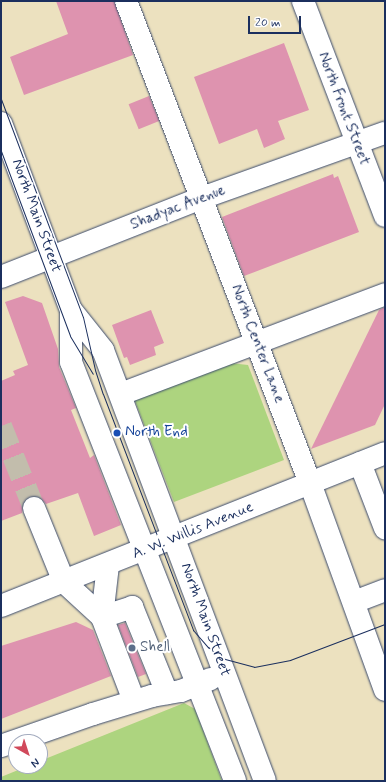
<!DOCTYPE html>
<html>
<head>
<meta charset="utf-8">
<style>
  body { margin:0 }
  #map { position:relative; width:386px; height:782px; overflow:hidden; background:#ece1bf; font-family:Mynerve,sans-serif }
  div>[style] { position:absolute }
  .green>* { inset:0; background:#add47f }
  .building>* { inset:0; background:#de93af; transform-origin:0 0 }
  .minor-tunnel>* { height:22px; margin-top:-11px; transform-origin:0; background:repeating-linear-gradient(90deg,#c2bdac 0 22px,transparent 0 33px) }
  .roads { filter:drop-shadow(0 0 1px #3a4a6d) drop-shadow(0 0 1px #3a4a6d) }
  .minor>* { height:22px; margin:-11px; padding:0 11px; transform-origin:11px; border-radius:11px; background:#fff }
  .major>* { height:22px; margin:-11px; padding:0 11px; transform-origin:11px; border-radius:11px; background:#fff }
  .tram>* { height:1px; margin:-0.5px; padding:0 0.5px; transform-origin:0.5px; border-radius:0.5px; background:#1b2f5e }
  .dots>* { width:11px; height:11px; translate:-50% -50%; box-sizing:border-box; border:2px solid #fff; border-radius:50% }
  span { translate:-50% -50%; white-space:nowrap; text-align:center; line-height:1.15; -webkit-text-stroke:4px #fff; paint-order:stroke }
  .street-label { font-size:15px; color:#1b2f5e }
  .transit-label { font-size:15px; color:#164399 }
  .left { translate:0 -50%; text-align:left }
  .service-label { font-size:15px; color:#4e5e75 }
  .frame { position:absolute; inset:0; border:2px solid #1b2f5e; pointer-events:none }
  .north { position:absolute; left:8px; top:734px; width:40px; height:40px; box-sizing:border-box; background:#fff; border:1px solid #a4acbf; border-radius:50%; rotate:141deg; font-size:11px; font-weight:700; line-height:16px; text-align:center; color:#1b2f5e }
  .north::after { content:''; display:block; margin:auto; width:14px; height:18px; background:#d1495b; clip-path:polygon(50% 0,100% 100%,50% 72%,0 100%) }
  .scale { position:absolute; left:248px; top:16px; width:53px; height:18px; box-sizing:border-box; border:2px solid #1b2f5e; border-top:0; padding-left:5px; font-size:12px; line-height:14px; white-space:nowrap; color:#1b2f5e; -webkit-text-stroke:3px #fff; paint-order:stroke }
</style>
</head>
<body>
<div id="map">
  <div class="green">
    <div style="clip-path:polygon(221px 362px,248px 365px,284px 460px,174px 502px,133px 396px)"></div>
    <div style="clip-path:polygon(184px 703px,195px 709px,222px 781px,1px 781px,1px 777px,28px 766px,40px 766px,40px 761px)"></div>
  </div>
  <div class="building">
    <div style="clip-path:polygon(56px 1px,114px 1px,133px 55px,24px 95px,10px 57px,68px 34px)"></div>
    <div style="clip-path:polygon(284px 43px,309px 110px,278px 121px,285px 139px,264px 148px,257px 129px,219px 144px,194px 77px)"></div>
    <div style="left:149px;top:96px;width:27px;height:22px;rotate:68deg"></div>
    <div style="clip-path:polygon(333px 174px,334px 178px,338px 176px,359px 232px,244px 276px,222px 217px)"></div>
    <div style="clip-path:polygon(23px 296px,42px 303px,58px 349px,59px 367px,76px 408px,71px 410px,90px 458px,94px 455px,121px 525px,94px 536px,78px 493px,46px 504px,41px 498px,30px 496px,24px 501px,22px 513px,1px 521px,1px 381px,15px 375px,13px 371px,28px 365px,5px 302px)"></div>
    <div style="clip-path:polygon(385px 307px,385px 404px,375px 425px,311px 449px,379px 310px)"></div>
    <div style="clip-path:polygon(151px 310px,164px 343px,154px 347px,156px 355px,130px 365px,127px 357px,124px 358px,112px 325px)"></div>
    <div style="clip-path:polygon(76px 622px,93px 630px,111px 676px,1px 719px,1px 646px)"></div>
    <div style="clip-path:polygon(125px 623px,146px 674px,138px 677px,118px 625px)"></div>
  </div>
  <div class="minor-tunnel">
    <div style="left:1px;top:426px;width:88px;rotate:68.1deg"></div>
  </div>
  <div class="roads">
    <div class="minor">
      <div style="left:126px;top:1px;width:516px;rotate:69.11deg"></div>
      <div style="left:310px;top:483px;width:220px;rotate:70.1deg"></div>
      <div style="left:303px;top:1px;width:230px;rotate:69.1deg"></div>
      <div style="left:1px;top:123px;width:200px;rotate:69.5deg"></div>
      <div style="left:71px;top:310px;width:51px;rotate:51.3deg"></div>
      <div style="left:103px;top:350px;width:460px;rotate:69.4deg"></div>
      <div style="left:1px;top:277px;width:216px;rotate:-21.5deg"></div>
      <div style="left:202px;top:198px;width:194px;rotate:-19.6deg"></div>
      <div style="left:71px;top:310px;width:52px;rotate:90deg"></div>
      <div style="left:71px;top:362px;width:450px;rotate:68.6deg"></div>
      <div style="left:121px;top:394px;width:282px;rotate:-20.7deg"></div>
      <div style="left:360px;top:463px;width:70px;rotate:69deg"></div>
      <div style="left:34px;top:508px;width:80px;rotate:67.9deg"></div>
      <div style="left:64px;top:582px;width:52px;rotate:42.6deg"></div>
      <div style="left:108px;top:565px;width:52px;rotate:96.6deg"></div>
      <div style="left:102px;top:617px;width:90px;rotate:69.1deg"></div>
      <div style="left:354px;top:602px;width:33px;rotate:-21deg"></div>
      <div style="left:102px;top:617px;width:32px;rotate:-18deg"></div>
      <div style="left:132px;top:607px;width:93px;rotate:67.9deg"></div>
      <div style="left:1px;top:746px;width:97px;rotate:-19.2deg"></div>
      <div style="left:93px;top:714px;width:62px;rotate:-17deg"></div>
      <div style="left:152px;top:696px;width:29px;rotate:-10deg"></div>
      <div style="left:181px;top:691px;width:32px;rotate:-22deg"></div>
    </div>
    <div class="major">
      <div style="left:1px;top:606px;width:413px;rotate:-21.7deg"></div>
    </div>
  </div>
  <div class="tram">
    <div style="left:1px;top:99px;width:233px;rotate:69.4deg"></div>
    <div style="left:83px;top:317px;width:54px;rotate:77.2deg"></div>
    <div style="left:95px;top:370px;width:25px;rotate:72deg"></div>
    <div style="left:103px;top:394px;width:253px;rotate:69.1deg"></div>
    <div style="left:193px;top:630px;width:23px;rotate:49deg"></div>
    <div style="left:208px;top:647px;width:21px;rotate:35deg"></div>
    <div style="left:225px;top:659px;width:30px;rotate:15deg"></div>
    <div style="left:254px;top:667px;width:37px;rotate:-11deg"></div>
    <div style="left:290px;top:660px;width:102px;rotate:-20.8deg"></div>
    <div style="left:1px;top:151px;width:197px;rotate:69.5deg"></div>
    <div style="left:70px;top:336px;width:44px;rotate:58.8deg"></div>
  </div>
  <div class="dots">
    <div style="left:117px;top:433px;background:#1a4fb4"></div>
    <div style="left:132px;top:648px;background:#5c6f8a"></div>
  </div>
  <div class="street-label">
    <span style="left:343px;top:109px;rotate:69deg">North Front Street</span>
    <span style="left:178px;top:208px;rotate:-21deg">Shadyac Avenue</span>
    <span style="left:36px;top:216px;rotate:70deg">North Main Street</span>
    <span style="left:257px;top:344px;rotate:69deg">North Center Lane</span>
    <span style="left:193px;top:531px;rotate:-22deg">A. W. Willis Avenue</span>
    <span style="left:205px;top:620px;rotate:70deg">North Main Street</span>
  </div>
  <div class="transit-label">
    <span class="left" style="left:125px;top:433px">North End</span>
  </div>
  <div class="service-label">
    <span class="left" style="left:140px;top:648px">Shell</span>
  </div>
  <div class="frame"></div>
  <div class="north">N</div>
  <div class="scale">20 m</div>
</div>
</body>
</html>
